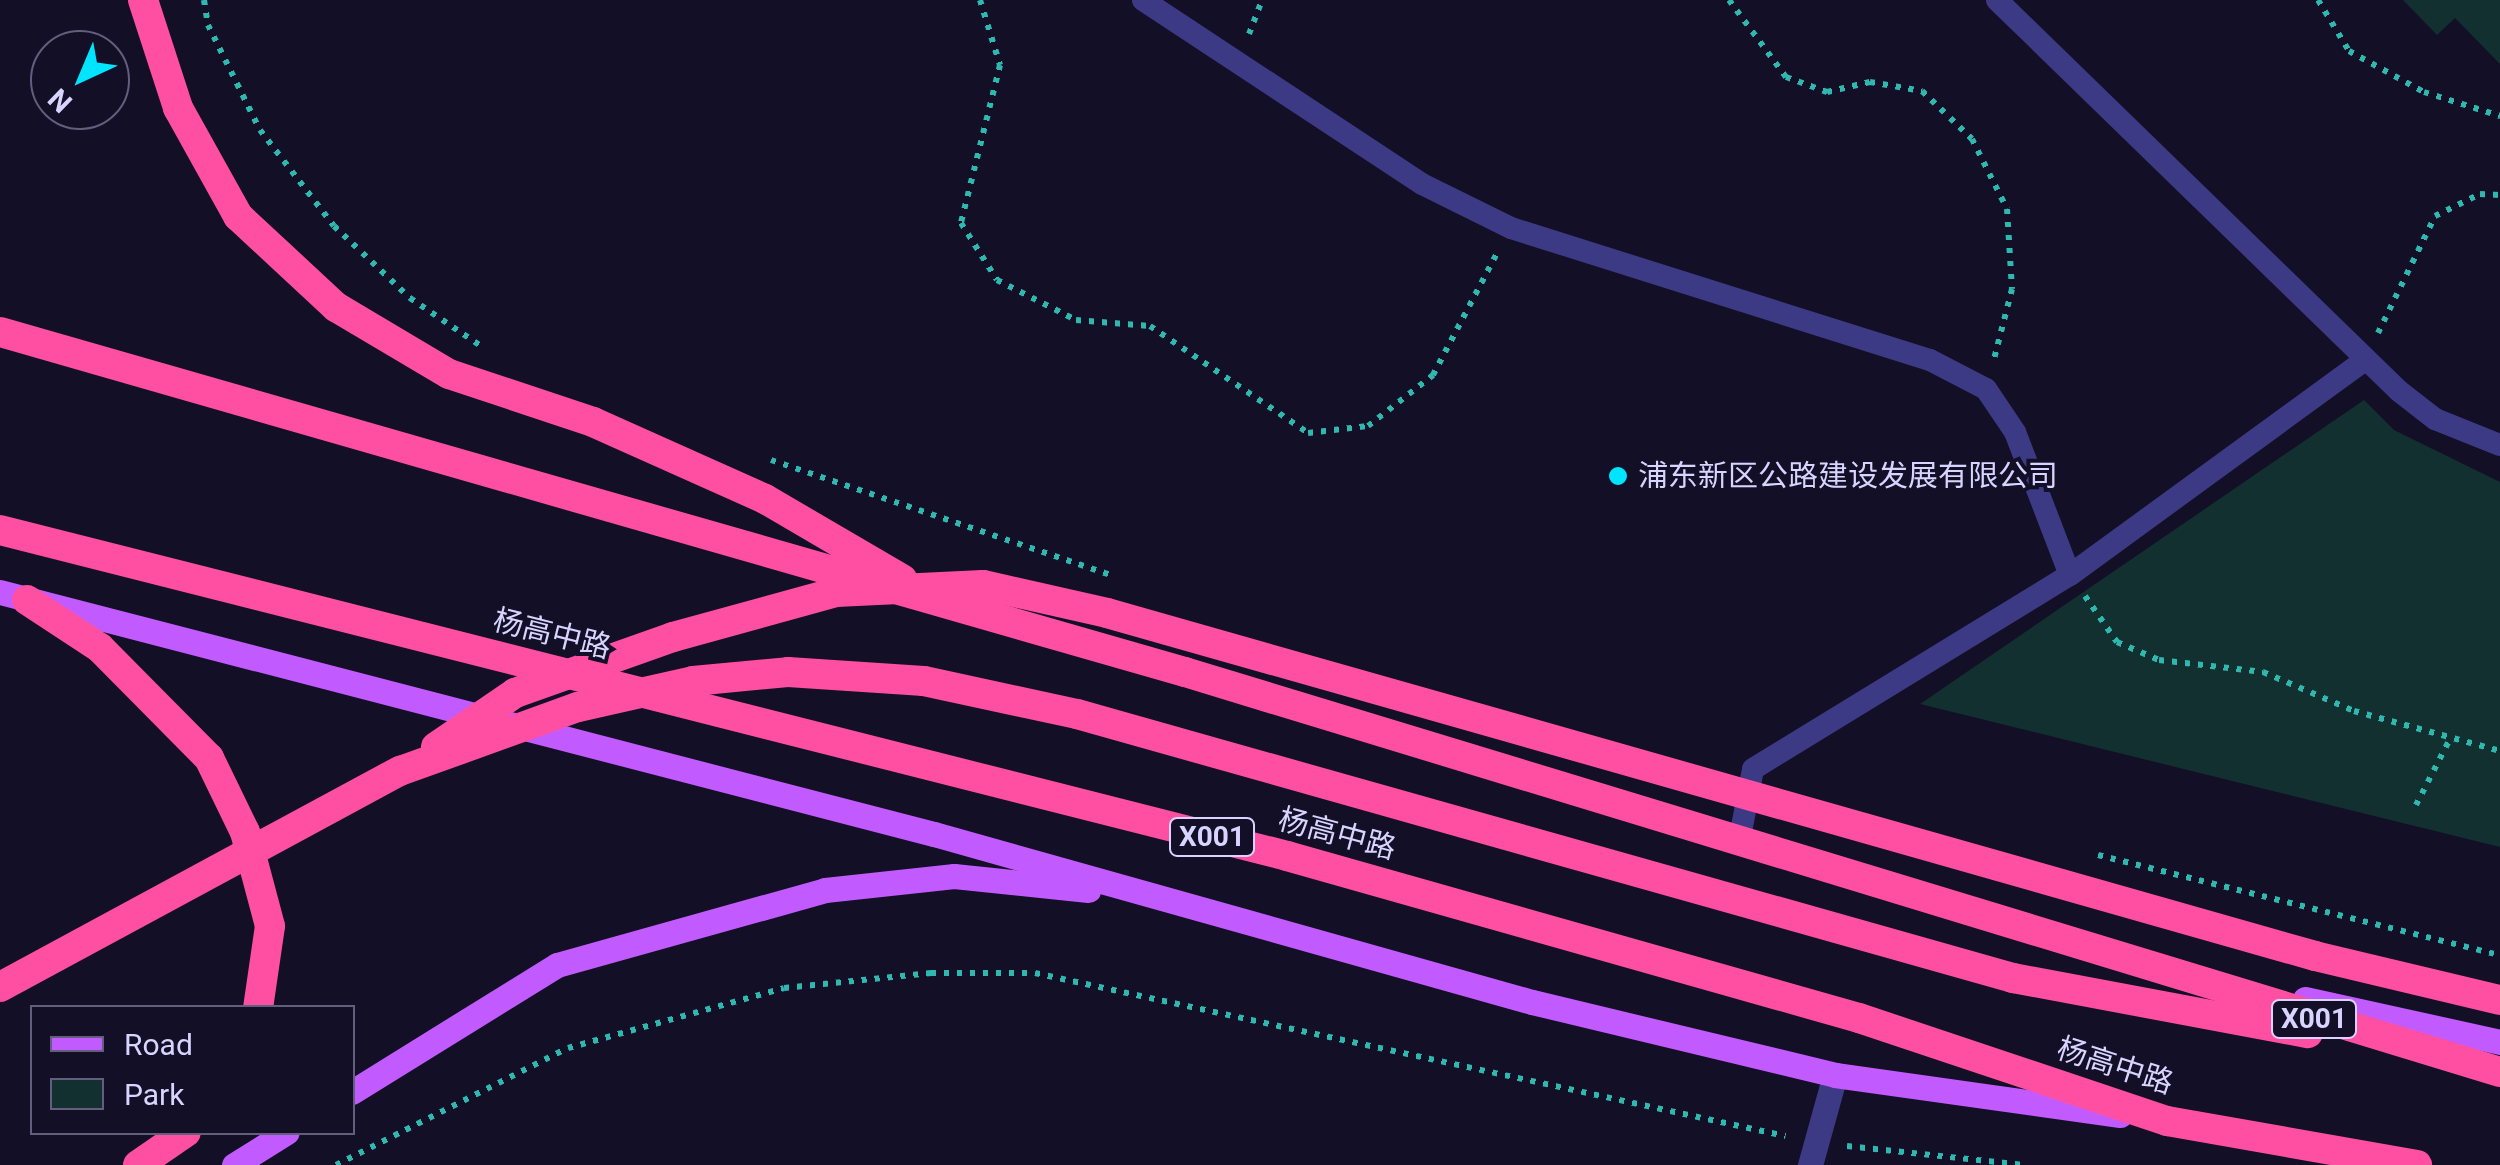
<!DOCTYPE html>
<html>
<head>
<meta charset="utf-8">
<style>
  body { margin:0 }
  #map { position:relative; width:2500px; height:1165px; overflow:hidden; background:#130f26; font-family:Roboto,"Noto Sans SC",sans-serif }
  div>[style] { position:absolute }
  .green>* { inset:0; background:#12302f }
  .path>* { height:6px; margin-top:-3px; transform-origin:0; background:repeating-linear-gradient(90deg,#2fb8b0 0 5px,transparent 0 13px) }
  .lane>* { height:22px; margin:-11px; padding:0 11px; transform-origin:11px; border-radius:11px; background:#3d3a85 }
  .street>* { height:25px; margin:-12.5px; padding:0 12.5px; transform-origin:12.5px; border-radius:12.5px; background:#3d3a85 }
  .primary>* { height:25px; margin:-12.5px; padding:0 12.5px; transform-origin:12.5px; border-radius:12.5px; background:#c25bff }
  .highway>* { height:30px; margin:-15px; padding:0 15px; transform-origin:15px; border-radius:15px; background:#ff4fa3 }
  .primary-bridge>* { height:25px; margin:-12.5px; padding:0 12.5px; transform-origin:12.5px; border-radius:12.5px; background:#c25bff }
  .highway-bridge>* { height:30px; margin:-15px; padding:0 15px; transform-origin:15px; border-radius:15px; background:#ff4fa3 }
  .dots>* { width:28px; height:28px; translate:-50% -50%; box-sizing:border-box; border:5px solid #130f26; border-radius:50% }
  span { translate:-50% -50%; white-space:nowrap; text-align:center; line-height:1.15; -webkit-text-stroke:8px #130f26; paint-order:stroke }
  .shield-label span { padding:2px 8px; background:#130f26; border:2px solid; border-radius:8px; -webkit-text-stroke-width:0 }
  .shield-label { font-size:28px; color:#d9d4ff; font-weight:700 }
  .poi-label { font-size:30px; color:#d9d4ff }
  .left { translate:0 -50%; text-align:left }
  .street-label { font-size:30px; color:#d9d4ff }
  .legend { position:absolute; left:30px; top:1005px; width:325px; height:130px; box-sizing:border-box; background:#130f26; border:2px solid #625e7d; margin:0; padding:12px 18px; list-style:none; font-size:30px; color:#d9d4ff }
  .legend li { display:flex; align-items:center; gap:20px; height:50px }
  .legend b { width:50px; border:2px solid #625e7d }
  .north { position:absolute; left:30px; top:30px; width:100px; height:100px; box-sizing:border-box; background:#130f26; border:2px solid #625e7d; border-radius:50%; rotate:224deg; font-size:28px; font-weight:700; line-height:40px; text-align:center; color:#d9d4ff }
  .north::after { content:''; display:block; margin:auto; width:35px; height:45px; background:#00e5ff; clip-path:polygon(50% 0,100% 100%,50% 72%,0 100%) }
</style>
</head>
<body>
<div id="map">
  <div class="green">
    <div style="clip-path:polygon(2403px 0,2500px 0,2500px 64px,2455px 18px,2437px 35px)"></div>
    <div style="clip-path:polygon(2364px 400px,2394px 430px,2500px 482px,2500px 847px,1920px 704px)"></div>
  </div>
  <div class="path">
    <div style="left:204px;top:0;width:25px;rotate:81deg"></div>
    <div style="left:208px;top:25px;width:117px;rotate:63.7deg"></div>
    <div style="left:260px;top:130px;width:121px;rotate:52.4deg"></div>
    <div style="left:334px;top:226px;width:105px;rotate:43.5deg"></div>
    <div style="left:410px;top:298px;width:86px;rotate:34.1deg"></div>
    <div style="left:980px;top:0;width:68px;rotate:72.9deg"></div>
    <div style="left:1000px;top:65px;width:163px;rotate:103.9deg"></div>
    <div style="left:961px;top:223px;width:67px;rotate:57.7deg"></div>
    <div style="left:997px;top:280px;width:89px;rotate:26.9deg"></div>
    <div style="left:1076px;top:320px;width:74px;rotate:4.6deg"></div>
    <div style="left:1150px;top:326px;width:191px;rotate:34.1deg"></div>
    <div style="left:1308px;top:433px;width:60px;rotate:-6.7deg"></div>
    <div style="left:1368px;top:426px;width:83px;rotate:-38.1deg"></div>
    <div style="left:1433px;top:375px;width:140px;rotate:-62.3deg"></div>
    <div style="left:1729px;top:0;width:96px;rotate:53.5deg"></div>
    <div style="left:1786px;top:77px;width:44px;rotate:20.1deg"></div>
    <div style="left:1827px;top:92px;width:44px;rotate:-13.1deg"></div>
    <div style="left:1870px;top:82px;width:53px;rotate:9.8deg"></div>
    <div style="left:1922px;top:91px;width:69px;rotate:43.8deg"></div>
    <div style="left:1972px;top:139px;width:78px;rotate:63.4deg"></div>
    <div style="left:2007px;top:209px;width:80px;rotate:86.4deg"></div>
    <div style="left:2012px;top:289px;width:72px;rotate:104.4deg"></div>
    <div style="left:2318px;top:0;width:60px;rotate:58.7deg"></div>
    <div style="left:2349px;top:51px;width:85px;rotate:28.7deg"></div>
    <div style="left:2424px;top:92px;width:80px;rotate:17.5deg"></div>
    <div style="left:1249px;top:34px;width:36px;rotate:-69deg"></div>
    <div style="left:2378px;top:333px;width:130px;rotate:-64deg"></div>
    <div style="left:2435px;top:216px;width:50px;rotate:-26.1deg"></div>
    <div style="left:2480px;top:194px;width:20px;rotate:3deg"></div>
    <div style="left:771px;top:460px;width:362px;rotate:18.7deg"></div>
    <div style="left:2085px;top:596px;width:56px;rotate:55.2deg"></div>
    <div style="left:2117px;top:642px;width:46px;rotate:23.2deg"></div>
    <div style="left:2159px;top:660px;width:105px;rotate:6.6deg"></div>
    <div style="left:2263px;top:672px;width:99px;rotate:23.2deg"></div>
    <div style="left:2354px;top:711px;width:151px;rotate:15.3deg"></div>
    <div style="left:2416px;top:805px;width:76px;rotate:-62.8deg"></div>
    <div style="left:2098px;top:855px;width:414px;rotate:14deg"></div>
    <div style="left:1847px;top:1146px;width:178px;rotate:6.1deg"></div>
    <div style="left:336px;top:1165px;width:260px;rotate:-26.8deg"></div>
    <div style="left:568px;top:1048px;width:224px;rotate:-15.5deg"></div>
    <div style="left:784px;top:988px;width:148px;rotate:-5.8deg"></div>
    <div style="left:931px;top:973px;width:104px"></div>
    <div style="left:1035px;top:973px;width:768px;rotate:12.26deg"></div>
  </div>
  <div class="lane">
    <div style="left:1143px;top:0;width:334px;rotate:33.4deg"></div>
    <div style="left:1422px;top:184px;width:99px;rotate:26.3deg"></div>
    <div style="left:1511px;top:228px;width:439px;rotate:17.5deg"></div>
    <div style="left:1930px;top:360px;width:63px;rotate:27.4deg"></div>
    <div style="left:1986px;top:389px;width:52px;rotate:56deg"></div>
    <div style="left:2015px;top:432px;width:153px;rotate:69deg"></div>
    <div style="left:1997px;top:0;width:561px;rotate:44.21deg"></div>
    <div style="left:2399px;top:391px;width:46px;rotate:37.9deg"></div>
    <div style="left:2435px;top:419px;width:70px;rotate:21.8deg"></div>
    <div style="left:1739px;top:842px;width:74px;rotate:-79.1deg"></div>
    <div style="left:1753px;top:769px;width:372px;rotate:-31.5deg"></div>
    <div style="left:2070px;top:575px;width:364px;rotate:-36.1deg"></div>
  </div>
  <div class="street">
    <div style="left:1810px;top:1165px;width:93px;rotate:-74.5deg"></div>
  </div>
  <div class="primary">
    <div style="left:0;top:592px;width:965px;rotate:14.53deg"></div>
    <div style="left:934px;top:834px;width:621px;rotate:15.69deg"></div>
    <div style="left:1532px;top:1002px;width:312px;rotate:13.5deg"></div>
    <div style="left:1835px;top:1075px;width:288px;rotate:8deg"></div>
    <div style="left:954px;top:876px;width:135px;rotate:6deg"></div>
    <div style="left:2305px;top:999px;width:200px;rotate:12.4deg"></div>
    <div style="left:234px;top:1165px;width:62px;rotate:-31.9deg"></div>
  </div>
  <div class="highway">
    <div style="left:143px;top:0;width:114px;rotate:72deg"></div>
    <div style="left:178px;top:108px;width:124px;rotate:60.9deg"></div>
    <div style="left:238px;top:216px;width:134px;rotate:42.9deg"></div>
    <div style="left:336px;top:307px;width:131px;rotate:30.7deg"></div>
    <div style="left:449px;top:374px;width:152px;rotate:18.4deg"></div>
    <div style="left:593px;top:422px;width:188px;rotate:24.1deg"></div>
    <div style="left:765px;top:499px;width:159px;rotate:30.3deg"></div>
    <div style="left:0;top:332px;width:1233px;rotate:16.01deg"></div>
    <div style="left:1185px;top:672px;width:1374px;rotate:16.92deg"></div>
    <div style="left:0;top:530px;width:1328px;rotate:14.21deg"></div>
    <div style="left:1287px;top:856px;width:594px;rotate:15.81deg"></div>
    <div style="left:1859px;top:1018px;width:325px;rotate:18.5deg"></div>
    <div style="left:2167px;top:1121px;width:254px;rotate:10deg"></div>
    <div style="left:27px;top:600px;width:87px;rotate:33.3deg"></div>
    <div style="left:2315px;top:956px;width:190px;rotate:13.4deg"></div>
    <div style="left:2013px;top:978px;width:300px;rotate:10.6deg"></div>
    <div style="left:138px;top:1165px;width:58px;rotate:-34.5deg"></div>
  </div>
  <div class="primary-bridge">
    <div style="left:352px;top:1092px;width:241px;rotate:-31.8deg"></div>
    <div style="left:557px;top:965px;width:278px;rotate:-15.6deg"></div>
    <div style="left:825px;top:890px;width:130px;rotate:-6.2deg"></div>
  </div>
  <div class="highway-bridge">
    <div style="left:100px;top:648px;width:155px;rotate:45.3deg"></div>
    <div style="left:209px;top:758px;width:82px;rotate:64.1deg"></div>
    <div style="left:245px;top:832px;width:97px;rotate:75.1deg"></div>
    <div style="left:270px;top:926px;width:83px;rotate:98.3deg"></div>
    <div style="left:436px;top:747px;width:96px;rotate:-34.4deg"></div>
    <div style="left:515px;top:693px;width:168px;rotate:-19.5deg"></div>
    <div style="left:673px;top:637px;width:169px;rotate:-15.4deg"></div>
    <div style="left:836px;top:592px;width:147px;rotate:-2.7deg"></div>
    <div style="left:983px;top:585px;width:127px;rotate:12.7deg"></div>
    <div style="left:1107px;top:613px;width:1256px;rotate:15.85deg"></div>
    <div style="left:0;top:987px;width:455px;rotate:-28.4deg"></div>
    <div style="left:400px;top:771px;width:189px;rotate:-19.8deg"></div>
    <div style="left:578px;top:707px;width:118px;rotate:-12.7deg"></div>
    <div style="left:693px;top:681px;width:95px;rotate:-5.4deg"></div>
    <div style="left:788px;top:672px;width:136px;rotate:3.8deg"></div>
    <div style="left:924px;top:681px;width:157px;rotate:12.2deg"></div>
    <div style="left:1077px;top:714px;width:973px;rotate:15.75deg"></div>
  </div>
  <div class="dots">
    <div style="left:1618px;top:476px;background:#00e5ff"></div>
  </div>
  <div class="shield-label">
    <span style="left:1212px;top:837px">X001</span>
    <span style="left:2314px;top:1019px">X001</span>
  </div>
  <div class="poi-label">
    <span class="left" style="left:1638px;top:476px">浦东新区公路建设发展有限公司</span>
  </div>
  <div class="street-label">
    <span style="left:552px;top:634px;rotate:14deg">杨高中路</span>
    <span style="left:1337px;top:834px;rotate:15deg">杨高中路</span>
    <span style="left:2115px;top:1066px;rotate:18deg">杨高中路</span>
  </div>
  <ul class="legend">
  <li><b style="height:12px;background:#c25bff"></b>Road</li>
  <li><b style="height:28px;background:#12302f"></b>Park</li>
  </ul>
  <div class="north">N</div>
</div>
</body>
</html>
